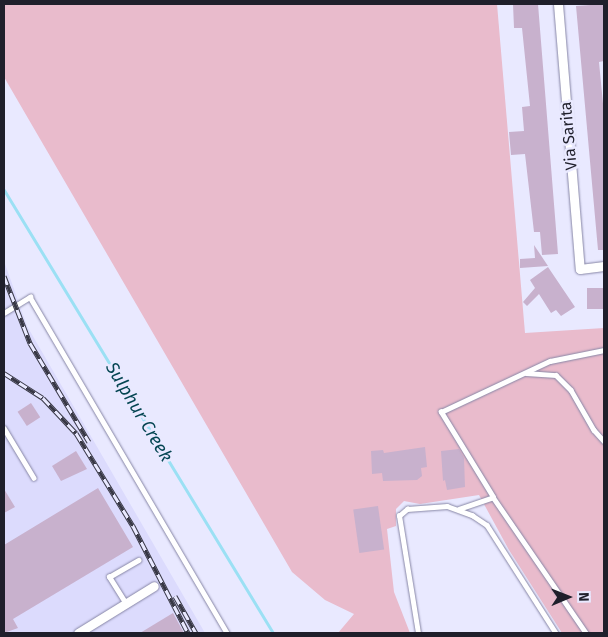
<!DOCTYPE html>
<html>
<head>
<meta charset="utf-8">
<style>
  body { margin:0 }
  #map { position:relative; width:608px; height:637px; overflow:hidden; background:#e9e9ff; font-family:"Fira Sans",sans-serif }
  div>[style] { position:absolute }
  .built>* { inset:0; background:#dcdbfd }
  .green>* { inset:0; background:#e9bbcc }
  .stream>* { height:3px; margin:-1.5px; padding:0 1.5px; transform-origin:1.5px; border-radius:1.5px; background:#9be0f4 }
  .building>* { inset:0; background:#c8b1cd; transform-origin:0 0 }
  .roads { filter:drop-shadow(0 0 1px #8786a6) drop-shadow(0 0 1px #8786a6) }
  .lane>* { height:4.5px; margin:-2.25px; padding:0 2.25px; transform-origin:2.25px; border-radius:2.25px; background:#fff }
  .street>* { height:9px; margin:-4.5px; padding:0 4.5px; transform-origin:4.5px; border-radius:4.5px; background:#fff }
  .rail>* { height:5px; margin-top:-2.5px; transform-origin:0; background:repeating-linear-gradient(90deg,#e9e9ff 0 9px,#383845 0 18px); box-sizing:border-box; border-block:1px solid #383845 }
  span { translate:-50% -50%; white-space:nowrap; text-align:center; line-height:1.15; -webkit-text-stroke:5px #e9e9ff; paint-order:stroke }
  .street-label { font-size:16px; color:#1f1f2b }
  .water-label { font-size:18px; color:#044552; font-style:italic }
  .frame { position:absolute; inset:0; border:5px solid #1f1f2b; pointer-events:none }
  .north { position:absolute; left:543px; top:572px; width:50px; height:50px; -webkit-text-stroke:4px #e9e9ff; paint-order:stroke; rotate:89deg; font-size:14px; font-weight:700; line-height:20px; text-align:center; color:#1f1f2b }
  .north::after { content:''; display:block; margin:auto; width:18px; height:22px; background:#1f1f2b; clip-path:polygon(50% 0,100% 100%,50% 72%,0 100%) }
</style>
</head>
<body>
<div id="map">
  <div class="built">
    <div style="clip-path:polygon(4px 261px,27px 326px,205px 633px,4px 633px)"></div>
  </div>
  <div class="green">
    <div style="clip-path:polygon(4px 4px,497px 4px,525px 333px,604px 328px,604px 633px,562px 633px,509px 550px,479px 495px,420px 504px,404px 501px,396px 509px,396px 526px,387px 529px,394px 592px,410px 633px,338px 633px,354px 614px,325px 600px,292px 572px,4px 77px)"></div>
  </div>
  <div class="stream">
    <div style="left:4px;top:190px;width:518px;rotate:58.73deg"></div>
  </div>
  <div class="building">
    <div style="clip-path:polygon(513px 4px,538px 4px,558px 254px,542px 255px,540px 232px,534px 232px,525px 154px,511px 155px,509px 132px,524px 131px,522px 107px,530px 106px,522px 28px,514px 28px)"></div>
    <div style="clip-path:polygon(604px 4px,604px 61px,599px 62px,604px 114px,604px 250px,598px 250px,576px 6px)"></div>
    <div style="clip-path:polygon(534px 245px,548px 266px,520px 268px,520px 259px,535px 258px)"></div>
    <div style="clip-path:polygon(548px 267px,575px 307px,561px 316px,556px 310px,551px 313px,539px 294px,527px 306px,523px 302px,535px 288px,530px 280px)"></div>
    <div style="left:604px;top:288px;width:21px;height:17px;rotate:90deg"></div>
    <div style="left:31px;top:403px;width:17px;height:16px;rotate:57deg"></div>
    <div style="clip-path:polygon(425px 447px,427px 467px,421px 468px,422px 476px,417px 480px,383px 481px,382px 473px,372px 474px,371px 451px,383px 450px,384px 453px)"></div>
    <div style="clip-path:polygon(459px 449px,464px 458px,465px 487px,447px 490px,445px 480px,443px 481px,441px 451px)"></div>
    <div style="clip-path:polygon(76px 451px,87px 469px,61px 481px,52px 466px)"></div>
    <div style="clip-path:polygon(98px 488px,133px 547px,13px 619px,18px 628px,4px 633px,4px 545px)"></div>
    <div style="clip-path:polygon(4px 489px,15px 507px,4px 513px)"></div>
    <div style="left:378px;top:506px;width:44px;height:25px;rotate:82deg"></div>
    <div style="clip-path:polygon(173px 613px,184px 633px,140px 633px)"></div>
  </div>
  <div class="roads">
    <div class="lane">
      <div style="left:4px;top:313px;width:31px;rotate:-32deg"></div>
      <div style="left:30px;top:297px;width:389px;rotate:59.6deg"></div>
      <div style="left:526px;top:373px;width:30px;rotate:4deg"></div>
      <div style="left:556px;top:375px;width:21px;rotate:45deg"></div>
      <div style="left:571px;top:390px;width:46px;rotate:60.1deg"></div>
      <div style="left:594px;top:430px;width:15px;rotate:48deg"></div>
      <div style="left:4px;top:428px;width:58px;rotate:59deg"></div>
      <div style="left:493px;top:497px;width:165px;rotate:55.6deg"></div>
      <div style="left:459px;top:509px;width:36px;rotate:-19deg"></div>
      <div style="left:493px;top:497px;width:100px;rotate:-121.5deg"></div>
      <div style="left:441px;top:412px;width:120px;rotate:-25.1deg"></div>
      <div style="left:550px;top:361px;width:55px;rotate:-11.5deg"></div>
      <div style="left:126px;top:604px;width:32px;rotate:-122deg"></div>
      <div style="left:109px;top:577px;width:34px;rotate:-30deg"></div>
      <div style="left:418px;top:633px;width:119px;rotate:-99.2deg"></div>
      <div style="left:399px;top:516px;width:11px;rotate:-41deg"></div>
      <div style="left:407px;top:509px;width:40px;rotate:-4.3deg"></div>
      <div style="left:447px;top:506px;width:27px;rotate:20deg"></div>
      <div style="left:472px;top:515px;width:18px;rotate:34deg"></div>
      <div style="left:487px;top:525px;width:128px;rotate:57.4deg"></div>
    </div>
    <div class="street">
      <div style="left:558px;top:4px;width:266px;rotate:85.3deg"></div>
      <div style="left:580px;top:269px;width:24px;rotate:-7deg"></div>
      <div style="left:78px;top:633px;width:89px;rotate:-31.7deg"></div>
    </div>
  </div>
  <div class="rail">
    <div style="left:4px;top:276px;width:72px;rotate:68.8deg"></div>
    <div style="left:30px;top:343px;width:115px;rotate:59.2deg"></div>
    <div style="left:4px;top:373px;width:46px;rotate:32.7deg"></div>
    <div style="left:43px;top:398px;width:48px;rotate:46.7deg"></div>
    <div style="left:76px;top:433px;width:109px;rotate:58.5deg"></div>
    <div style="left:133px;top:526px;width:120px;rotate:62.8deg"></div>
    <div style="left:175px;top:596px;width:43px;rotate:60.4deg"></div>
  </div>
  <div class="street-label">
    <span style="left:569px;top:136px;rotate:-95deg">Via Sarita</span>
  </div>
  <div class="water-label">
    <span style="left:139px;top:412px;rotate:59deg">Sulphur Creek</span>
  </div>
  <div class="frame"></div>
  <div class="north">N</div>
</div>
</body>
</html>
